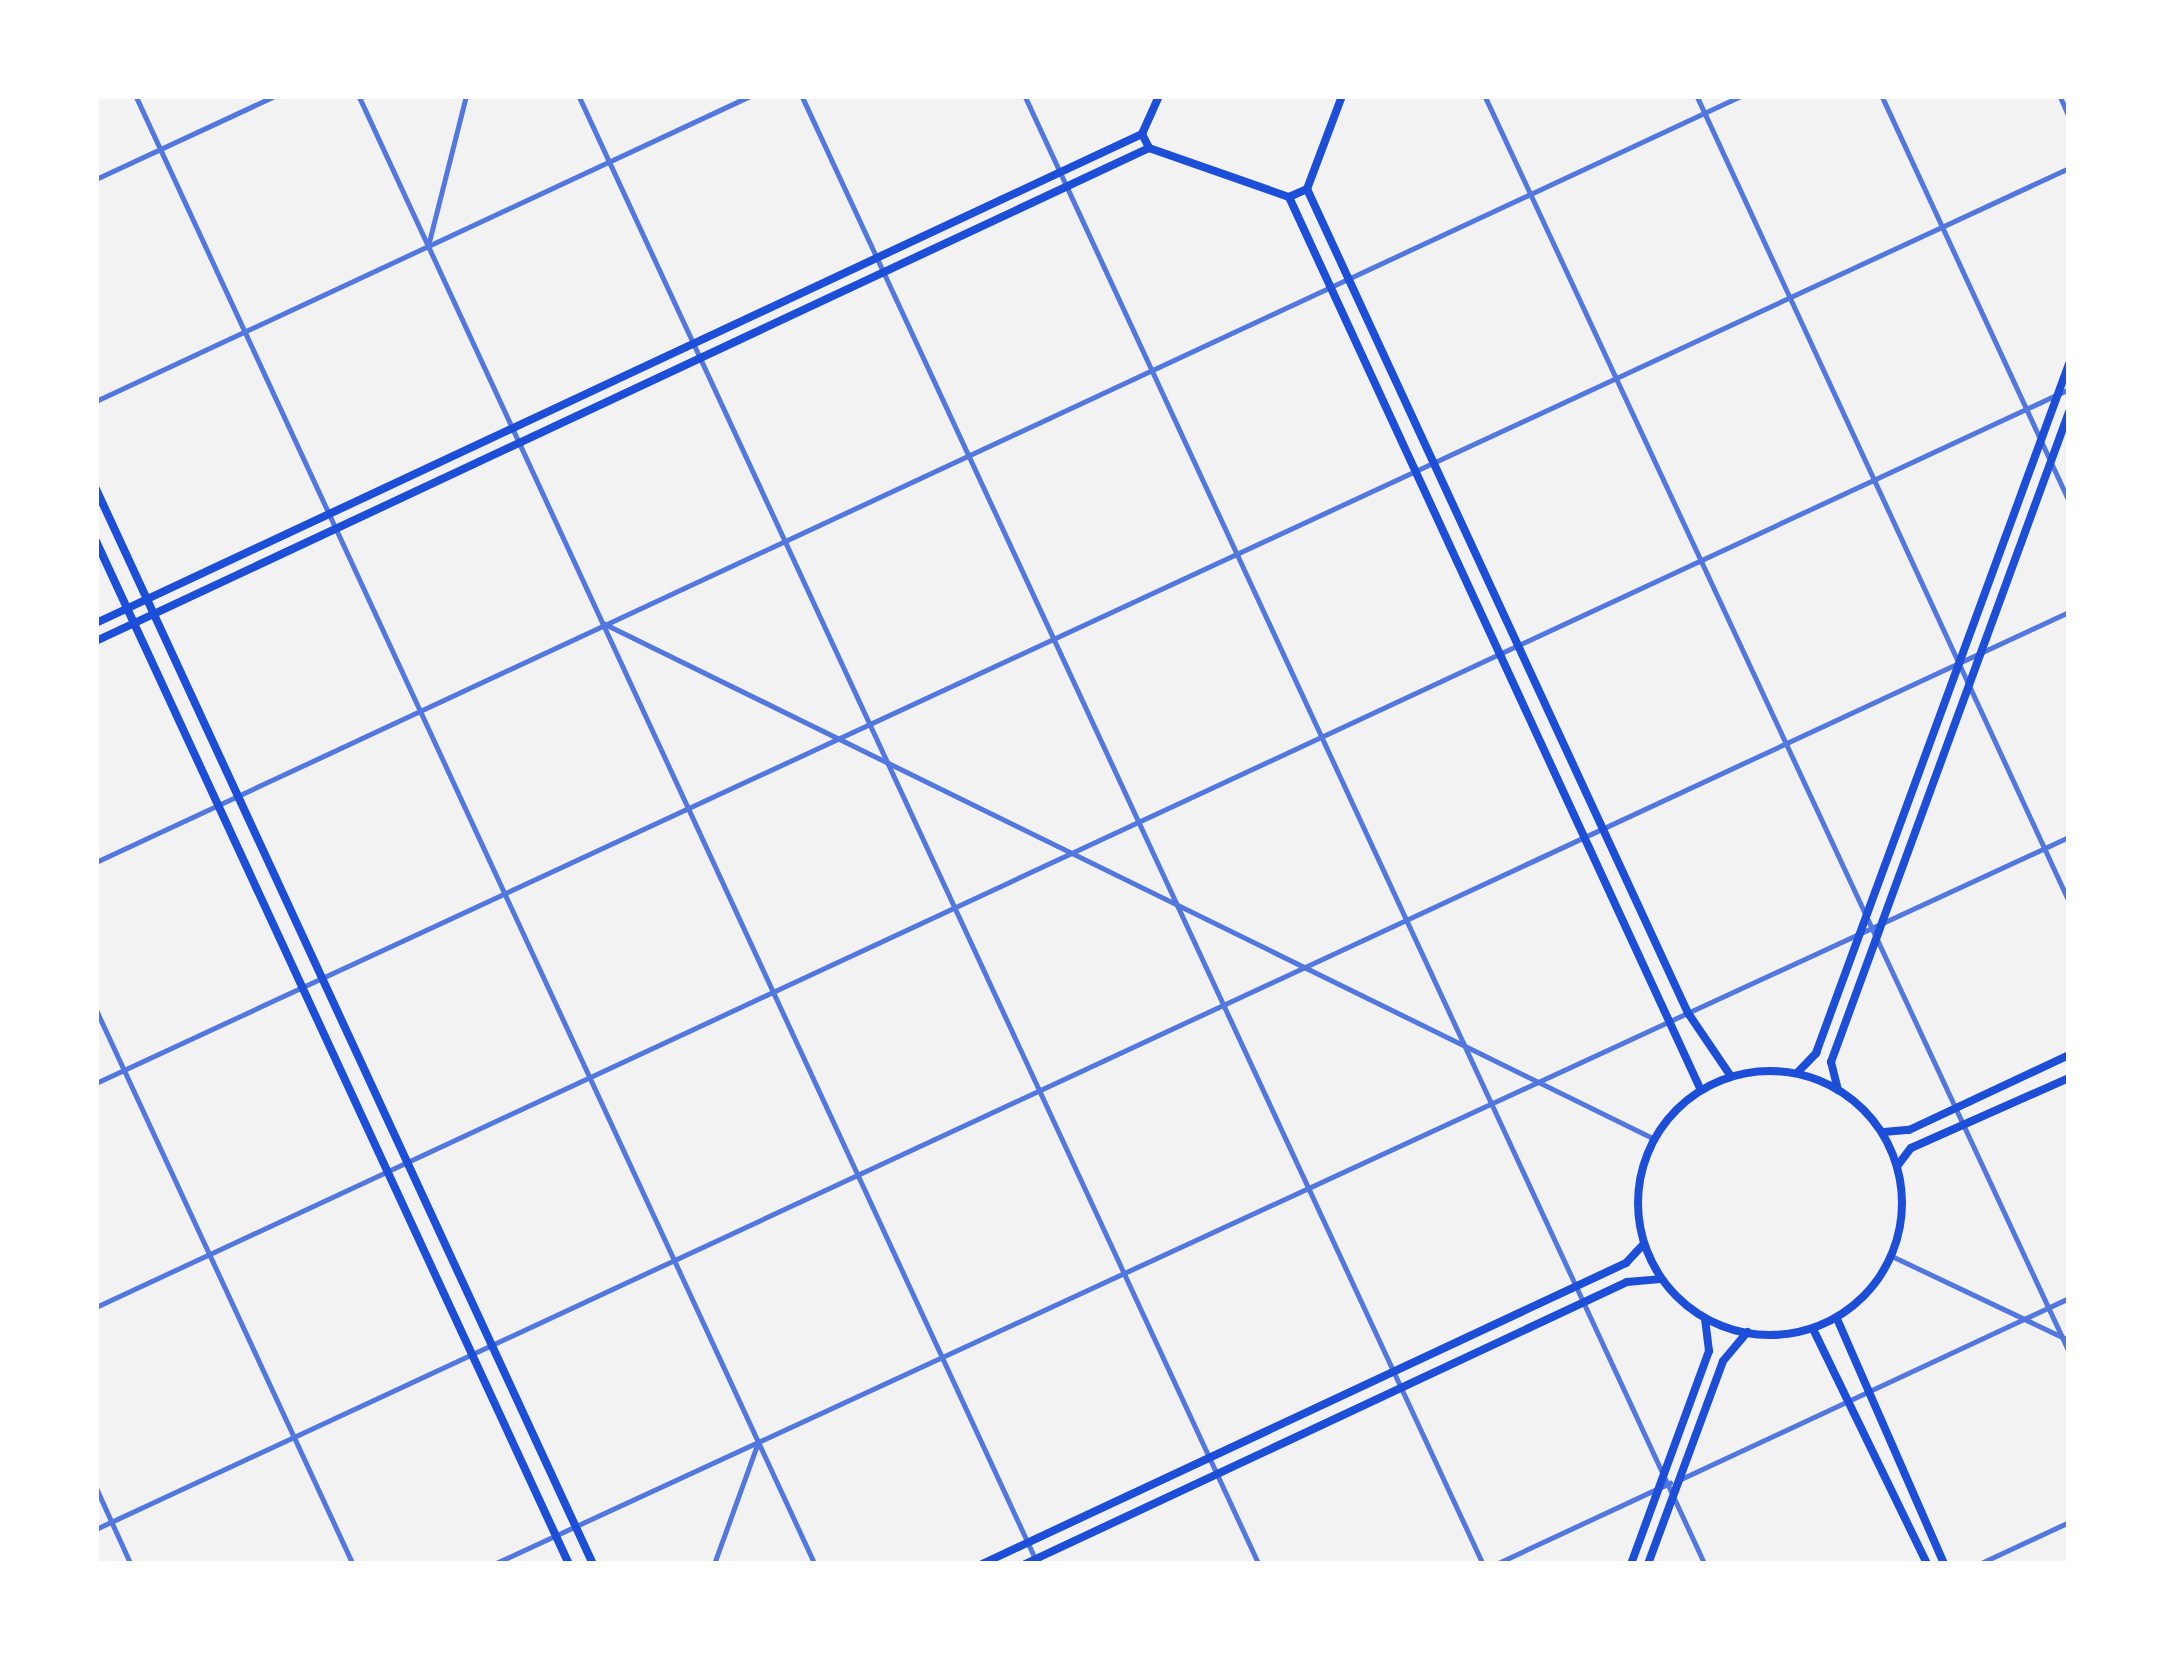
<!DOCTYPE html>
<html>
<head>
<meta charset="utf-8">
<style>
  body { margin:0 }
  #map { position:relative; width:2165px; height:1660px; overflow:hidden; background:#f2f2f2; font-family:Overpass,sans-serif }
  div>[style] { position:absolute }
  .minor>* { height:4.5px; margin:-2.25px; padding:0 2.25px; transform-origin:2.25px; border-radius:2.25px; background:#5277de }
  .secondary>* { height:8px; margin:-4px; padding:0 4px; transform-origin:4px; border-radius:4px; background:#1d4ed8 }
  .primary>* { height:8px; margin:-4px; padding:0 4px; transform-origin:4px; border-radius:4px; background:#1d4ed8 }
  .primary>.ring { margin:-4px; padding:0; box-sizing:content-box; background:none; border:8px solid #1d4ed8; border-radius:50% }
  span { translate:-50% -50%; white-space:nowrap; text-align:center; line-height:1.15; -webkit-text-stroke:12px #fff; paint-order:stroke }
  .frame { position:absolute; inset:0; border:99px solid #fff; pointer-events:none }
</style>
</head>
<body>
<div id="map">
  <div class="minor">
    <div style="left:136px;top:96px;width:1617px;rotate:65.18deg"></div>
    <div style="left:359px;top:96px;width:1617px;rotate:65.18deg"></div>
    <div style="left:579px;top:96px;width:1618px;rotate:65.15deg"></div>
    <div style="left:802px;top:96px;width:1618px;rotate:65.11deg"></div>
    <div style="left:1025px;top:96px;width:1618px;rotate:65.15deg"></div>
    <div style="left:1485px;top:96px;width:1384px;rotate:65.05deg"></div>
    <div style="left:1697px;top:96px;width:887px;rotate:65.2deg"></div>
    <div style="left:1882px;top:96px;width:445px;rotate:65.2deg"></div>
    <div style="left:2060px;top:96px;width:22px;rotate:66deg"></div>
    <div style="left:96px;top:179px;width:197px;rotate:-24.9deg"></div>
    <div style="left:429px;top:242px;width:151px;rotate:-75.8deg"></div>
    <div style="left:96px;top:401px;width:722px;rotate:-25deg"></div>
    <div style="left:603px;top:623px;width:1167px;rotate:26.13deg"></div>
    <div style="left:96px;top:862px;width:1815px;rotate:-24.97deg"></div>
    <div style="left:96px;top:1009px;width:612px;rotate:65.15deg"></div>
    <div style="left:96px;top:1083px;width:2175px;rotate:-24.88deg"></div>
    <div style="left:1894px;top:1257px;width:194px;rotate:25.4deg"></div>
    <div style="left:96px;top:1307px;width:2176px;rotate:-24.95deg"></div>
    <div style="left:1681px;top:1479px;width:428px;rotate:-25deg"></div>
    <div style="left:96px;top:1487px;width:85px;rotate:65.6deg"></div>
    <div style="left:96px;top:1529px;width:2176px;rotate:-24.93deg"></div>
    <div style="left:494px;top:1564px;width:1735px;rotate:-24.78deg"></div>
    <div style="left:714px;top:1564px;width:127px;rotate:-70.1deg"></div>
    <div style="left:1496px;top:1564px;width:192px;rotate:-25deg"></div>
    <div style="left:1979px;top:1564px;width:99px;rotate:-25deg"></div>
  </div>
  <div class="secondary">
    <div style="left:96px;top:489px;width:1184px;rotate:65.19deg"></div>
    <div style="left:96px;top:541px;width:1127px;rotate:65.19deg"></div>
    <div style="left:1797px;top:1073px;width:28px;rotate:-46deg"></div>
    <div style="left:1816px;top:1053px;width:734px;rotate:-69.84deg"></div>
    <div style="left:1838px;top:1090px;width:29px;rotate:-104deg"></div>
    <div style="left:1831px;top:1062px;width:692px;rotate:-69.89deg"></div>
    <div style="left:1884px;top:1132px;width:25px;rotate:-5deg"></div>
    <div style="left:1909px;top:1130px;width:177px;rotate:-25.1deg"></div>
    <div style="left:1898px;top:1165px;width:21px;rotate:-53deg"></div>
    <div style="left:1911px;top:1148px;width:173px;rotate:-23.9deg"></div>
    <div style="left:982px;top:1564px;width:711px;rotate:-25.05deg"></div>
    <div style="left:1626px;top:1263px;width:25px;rotate:-47deg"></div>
    <div style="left:1025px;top:1564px;width:665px;rotate:-25.1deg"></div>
    <div style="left:1627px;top:1282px;width:33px;rotate:-5deg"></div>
    <div style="left:1631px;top:1564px;width:227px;rotate:-69.9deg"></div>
    <div style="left:1709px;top:1351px;width:32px;rotate:-97deg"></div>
    <div style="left:1648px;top:1564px;width:216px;rotate:-69.7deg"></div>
    <div style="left:1723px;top:1361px;width:38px;rotate:-50deg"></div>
  </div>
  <div class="primary">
    <div style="left:1142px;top:134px;width:16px;rotate:63deg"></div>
    <div style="left:1149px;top:148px;width:148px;rotate:19.3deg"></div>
    <div style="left:1289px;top:197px;width:20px;rotate:-24deg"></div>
    <div style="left:1307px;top:189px;width:99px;rotate:-69.4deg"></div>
    <div style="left:1142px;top:134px;width:42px;rotate:-65.9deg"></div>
    <div style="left:1307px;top:189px;width:908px;rotate:65.19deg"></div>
    <div style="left:1688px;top:1013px;width:75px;rotate:55.9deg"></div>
    <div style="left:1289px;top:197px;width:981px;rotate:65.24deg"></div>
    <div style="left:96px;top:623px;width:1155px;rotate:-25.06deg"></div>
    <div style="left:96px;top:641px;width:1163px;rotate:-25.09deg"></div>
    <div class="ring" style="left:1638px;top:1071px;width:256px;height:256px"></div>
    <div style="left:1838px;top:1321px;width:265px;rotate:66.4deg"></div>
    <div style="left:1814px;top:1331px;width:259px;rotate:64.1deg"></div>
  </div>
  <div class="frame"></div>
</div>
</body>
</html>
